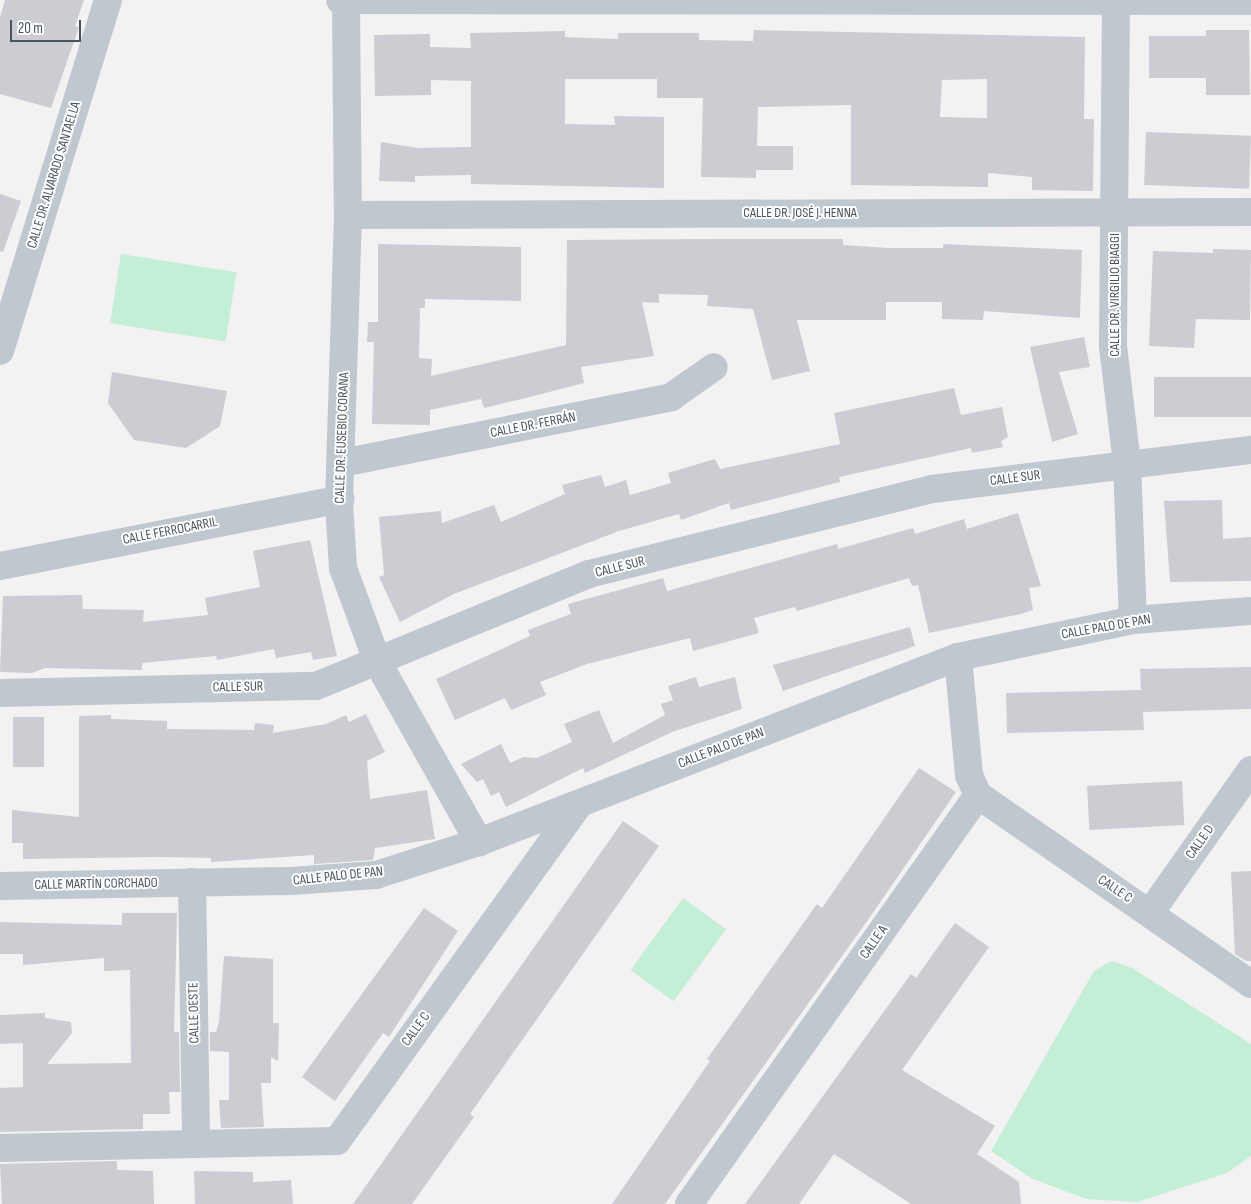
<!DOCTYPE html>
<html>
<head>
<meta charset="utf-8">
<style>
  body { margin:0 }
  #map { position:relative; width:1251px; height:1204px; overflow:hidden; background:#f3f1f1; font-family:"Sofia Sans Condensed",sans-serif }
  div>[style] { position:absolute }
  .green>* { inset:0; background:#c2efd6; transform-origin:0 0 }
  .building>* { inset:0; background:#cbcdd3; transform-origin:0 0 }
  .minor>* { height:28px; margin:-14px; padding:0 14px; transform-origin:14px; border-radius:14px; background:#bfc7cf }
  span { translate:-50% -50%; white-space:nowrap; text-align:center; line-height:1.15; -webkit-text-stroke:4px #fff; paint-order:stroke }
  .street-label { font-size:14px; color:#49535e }
  .scale { position:absolute; left:10px; top:20px; width:71px; height:22px; box-sizing:border-box; border:2px solid #49535e; border-top:0; padding-left:6px; font-size:15px; line-height:18px; white-space:nowrap; color:#49535e; -webkit-text-stroke:4px #fff; paint-order:stroke }
</style>
</head>
<body>
<div id="map">
  <div class="green">
    <div style="left:121px;top:254px;width:117px;height:70px;rotate:9deg"></div>
    <div style="left:683px;top:898px;width:53px;height:89px;rotate:36deg"></div>
    <div style="clip-path:polygon(1112px 961px,1132px 968px,1251px 1044px,1251px 1156px,1227px 1173px,1137px 1202px,1086px 1199px,1031px 1178px,991px 1151px,1094px 971px)"></div>
  </div>
  <div class="building">
    <div style="clip-path:polygon(5px 0,84px 0,75px 26px,79px 27px,51px 108px,0 94px,0 18px)"></div>
    <div style="clip-path:polygon(evenodd,754px 30px,1085px 37px,1084px 119px,1094px 119px,1093px 191px,1032px 190px,1032px 177px,988px 173px,988px 187px,851px 185px,851px 105px,758px 107px,757px 146px,793px 146px,793px 170px,756px 170px,756px 178px,701px 177px,703px 98px,657px 98px,657px 79px,565px 79px,565px 124px,615px 125px,614px 116px,664px 117px,664px 188px,471px 184px,471px 175px,415px 176px,415px 182px,379px 181px,381px 142px,417px 148px,471px 147px,471px 81px,431px 80px,431px 95px,375px 96px,374px 35px,430px 34px,430px 47px,471px 48px,470px 33px,565px 31px,565px 37px,618px 39px,618px 33px,699px 33px,699px 40px,753px 41px,754px 30px,987px 79px,987px 118px,940px 117px,942px 80px,987px 79px)"></div>
    <div style="clip-path:polygon(1206px 30px,1249px 30px,1250px 95px,1206px 95px,1206px 78px,1149px 78px,1149px 36px,1206px 36px)"></div>
    <div style="left:1146px;top:132px;width:105px;height:53px;rotate:2deg"></div>
    <div style="clip-path:polygon(0 194px,21px 201px,3px 252px,0 251px)"></div>
    <div style="clip-path:polygon(711px 239px,843px 239px,843px 245px,888px 248px,943px 248px,943px 244px,1082px 250px,1080px 318px,984px 311px,983px 320px,942px 319px,942px 302px,886px 302px,886px 320px,797px 320px,810px 371px,772px 380px,753px 309px,707px 306px,708px 295px,659px 294px,659px 303px,642px 302px,654px 356px,581px 367px,584px 383px,530px 397px,484px 408px,481px 399px,430px 410px,430px 425px,372px 424px,374px 342px,367px 342px,368px 322px,378px 322px,378px 244px,521px 247px,521px 301px,425px 299px,425px 308px,420px 308px,419px 358px,432px 359px,431px 376px,566px 345px,567px 240px)"></div>
    <div style="clip-path:polygon(1213px 249px,1251px 250px,1250px 320px,1196px 319px,1194px 348px,1149px 346px,1153px 251px,1213px 253px)"></div>
    <div style="clip-path:polygon(1084px 337px,1090px 367px,1059px 372px,1078px 434px,1052px 442px,1030px 347px)"></div>
    <div style="clip-path:polygon(112px 372px,227px 391px,220px 426px,186px 448px,134px 440px,108px 403px)"></div>
    <div style="left:1251px;top:377px;width:40px;height:97px;rotate:90deg"></div>
    <div style="clip-path:polygon(954px 388px,961px 415px,1002px 407px,1008px 437px,1001px 441px,1003px 447px,972px 453px,971px 448px,839px 477px,840px 482px,731px 510px,729px 503px,681px 520px,679px 514px,619px 531px,454px 594px,400px 622px,379px 577px,384px 575px,379px 517px,441px 511px,442px 523px,494px 505px,501px 522px,565px 494px,562px 485px,601px 475px,605px 487px,626px 480px,630px 495px,671px 483px,668px 473px,715px 459px,720px 469px,840px 444px,834px 413px)"></div>
    <div style="clip-path:polygon(1222px 500px,1223px 539px,1251px 537px,1251px 581px,1170px 582px,1164px 501px)"></div>
    <div style="clip-path:polygon(1018px 513px,1041px 586px,1029px 588px,1033px 610px,1021px 614px,929px 633px,918px 585px,912px 586px,909px 578px,797px 611px,795px 607px,754px 618px,759px 633px,693px 651px,690px 638px,587px 664px,540px 682px,546px 695px,511px 710px,505px 698px,455px 720px,436px 679px,530px 636px,528px 630px,571px 614px,568px 604px,663px 578px,667px 591px,837px 544px,838px 549px,913px 528px,915px 534px,964px 519px,967px 529px)"></div>
    <div style="clip-path:polygon(310px 540px,337px 656px,313px 660px,311px 652px,276px 658px,274px 649px,217px 660px,216px 656px,142px 663px,142px 670px,45px 668px,32px 673px,0 672px,3px 596px,82px 595px,83px 609px,144px 610px,143px 622px,208px 615px,205px 598px,260px 587px,253px 551px)"></div>
    <div style="clip-path:polygon(910px 627px,915px 646px,783px 691px,773px 665px)"></div>
    <div style="clip-path:polygon(1251px 667px,1251px 709px,1143px 712px,1144px 730px,1007px 733px,1006px 693px,1141px 690px,1140px 669px)"></div>
    <div style="clip-path:polygon(696px 677px,699px 687px,735px 677px,742px 709px,672px 732px,585px 773px,583px 768px,506px 807px,499px 792px,491px 796px,483px 779px,477px 782px,461px 764px,501px 744px,510px 763px,523px 757px,537px 758px,572px 742px,564px 724px,599px 710px,613px 743px,665px 715px,661px 704px,673px 700px,668px 686px)"></div>
    <div style="clip-path:polygon(366px 714px,385px 752px,367px 761px,370px 799px,427px 790px,435px 839px,375px 848px,373px 860px,314px 864px,314px 855px,211px 862px,211px 858px,156px 857px,23px 859px,23px 843px,12px 843px,12px 810px,79px 817px,79px 716px,111px 715px,111px 719px,167px 721px,167px 729px,254px 730px,255px 723px,274px 725px,273px 733px,326px 724px,346px 715px,349px 722px)"></div>
    <div style="left:13px;top:717px;width:31px;height:50px"></div>
    <div style="clip-path:polygon(919px 768px,956px 792px,870px 917px,665px 1204px,612px 1204px,710px 1061px,707px 1059px,817px 904px,822px 908px)"></div>
    <div style="left:1182px;top:781px;width:44px;height:95px;rotate:87deg"></div>
    <div style="clip-path:polygon(623px 821px,659px 846px,470px 1114px,474px 1117px,412px 1204px,353px 1204px)"></div>
    <div style="clip-path:polygon(1251px 871px,1251px 961px,1246px 961px,1235px 954px,1231px 872px)"></div>
    <div style="clip-path:polygon(424px 908px,458px 931px,389px 1037px,383px 1033px,335px 1101px,302px 1077px)"></div>
    <div style="clip-path:polygon(122px 913px,177px 913px,174px 1032px,179px 1032px,180px 1092px,169px 1092px,170px 1114px,143px 1114px,143px 1129px,0 1132px,0 1088px,23px 1087px,23px 1043px,0 1044px,0 1015px,45px 1013px,45px 1018px,71px 1022px,72px 1033px,47px 1064px,131px 1063px,130px 970px,104px 971px,104px 958px,23px 965px,23px 954px,0 954px,0 922px,122px 925px)"></div>
    <div style="clip-path:polygon(955px 923px,989px 947px,902px 1070px,995px 1126px,977px 1154px,1019px 1182px,1021px 1204px,911px 1204px,834px 1154px,799px 1204px,745px 1204px,911px 974px,916px 978px)"></div>
    <div style="clip-path:polygon(224px 956px,273px 959px,273px 1023px,279px 1023px,278px 1061px,271px 1057px,271px 1083px,261px 1083px,264px 1127px,221px 1128px,219px 1100px,229px 1100px,229px 1052px,210px 1051px,210px 1032px,216px 1032px,219px 1022px)"></div>
    <div style="clip-path:polygon(117px 1161px,117px 1170px,153px 1171px,154px 1204px,2px 1204px,0 1164px)"></div>
    <div style="clip-path:polygon(194px 1171px,253px 1172px,253px 1182px,291px 1180px,293px 1204px,195px 1204px)"></div>
  </div>
  <div class="minor">
    <div style="left:340px;top:0;width:911px;rotate:0.06deg"></div>
    <div style="left:1116px;top:0;width:346px;rotate:90.5deg"></div>
    <div style="left:1113px;top:346px;width:119px;rotate:83.2deg"></div>
    <div style="left:1127px;top:464px;width:156px;rotate:87.8deg"></div>
    <div style="left:346px;top:2px;width:213px;rotate:89.5deg"></div>
    <div style="left:348px;top:215px;width:289px;rotate:91.8deg"></div>
    <div style="left:339px;top:504px;width:64px;rotate:86.4deg"></div>
    <div style="left:343px;top:568px;width:101px;rotate:69.8deg"></div>
    <div style="left:378px;top:663px;width:206px;rotate:60.6deg"></div>
    <div style="left:348px;top:215px;width:903px;rotate:-0.19deg"></div>
    <div style="left:0;top:351px;width:367px;rotate:-72.9deg"></div>
    <div style="left:342px;top:463px;width:336px;rotate:-11.3deg"></div>
    <div style="left:671px;top:397px;width:52px;rotate:-34.9deg"></div>
    <div style="left:0;top:566px;width:347px;rotate:-11.1deg"></div>
    <div style="left:958px;top:657px;width:119px;rotate:84.7deg"></div>
    <div style="left:969px;top:775px;width:22px;rotate:66deg"></div>
    <div style="left:0;top:693px;width:316px;rotate:-1.3deg"></div>
    <div style="left:316px;top:686px;width:295px;rotate:-22.3deg"></div>
    <div style="left:589px;top:574px;width:353px;rotate:-13.9deg"></div>
    <div style="left:932px;top:489px;width:321px;rotate:-7deg"></div>
    <div style="left:978px;top:795px;width:332px;rotate:34.7deg"></div>
    <div style="left:192px;top:882px;width:262px;rotate:89.1deg"></div>
    <div style="left:0;top:886px;width:291px;rotate:-1deg"></div>
    <div style="left:291px;top:881px;width:85px;rotate:-4deg"></div>
    <div style="left:376px;top:875px;width:108px;rotate:-17.8deg"></div>
    <div style="left:479px;top:842px;width:513px;rotate:-21.12deg"></div>
    <div style="left:958px;top:657px;width:179px;rotate:-11.9deg"></div>
    <div style="left:1133px;top:620px;width:118px;rotate:-4.4deg"></div>
    <div style="left:1150px;top:913px;width:175px;rotate:-54.8deg"></div>
    <div style="left:0;top:1148px;width:337px;rotate:-1.2deg"></div>
    <div style="left:337px;top:1141px;width:415px;rotate:-54.3deg"></div>
    <div style="left:689px;top:1204px;width:501px;rotate:-54.75deg"></div>
  </div>
  <div class="street-label">
    <span style="left:54px;top:175px;rotate:-73deg">CALLE DR. ALVARADO SANTAELLA</span>
    <span style="left:800px;top:213px">CALLE DR. JOSÉ J. HENNA</span>
    <span style="left:1115px;top:295px;rotate:-90deg">CALLE DR. VIRGILIO BIAGGI</span>
    <span style="left:533px;top:425px;rotate:-11deg">CALLE DR. FERRÁN</span>
    <span style="left:342px;top:438px;rotate:-88deg">CALLE DR. EUSEBIO CORANA</span>
    <span style="left:1015px;top:478px;rotate:-7deg">CALLE SUR</span>
    <span style="left:170px;top:531px;rotate:-11deg">CALLE FERROCARRIL</span>
    <span style="left:620px;top:567px;rotate:-14deg">CALLE SUR</span>
    <span style="left:1106px;top:627px;rotate:-10deg">CALLE PALO DE PAN</span>
    <span style="left:238px;top:687px;rotate:-1deg">CALLE SUR</span>
    <span style="left:721px;top:748px;rotate:-21deg">CALLE PALO DE PAN</span>
    <span style="left:1200px;top:842px;rotate:-55deg">CALLE D</span>
    <span style="left:338px;top:876px;rotate:-6deg">CALLE PALO DE PAN</span>
    <span style="left:96px;top:884px;rotate:-1deg">CALLE MARTÍN CORCHADO</span>
    <span style="left:1115px;top:889px;rotate:34deg">CALLE C</span>
    <span style="left:874px;top:942px;rotate:-55deg">CALLE A</span>
    <span style="left:194px;top:1013px;rotate:-91deg">CALLE OESTE</span>
    <span style="left:416px;top:1029px;rotate:-54deg">CALLE C</span>
  </div>
  <div class="scale">20 m</div>
</div>
</body>
</html>
